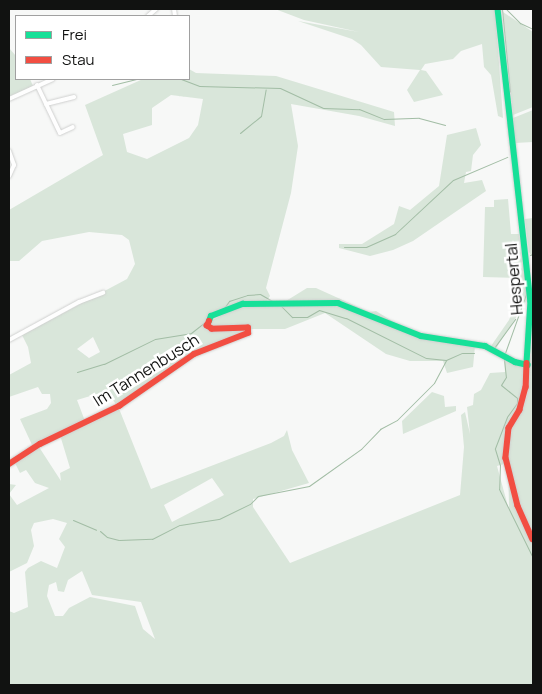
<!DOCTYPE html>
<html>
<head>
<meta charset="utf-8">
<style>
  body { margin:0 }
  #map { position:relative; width:542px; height:694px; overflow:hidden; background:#f7f8f7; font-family:Manrope,sans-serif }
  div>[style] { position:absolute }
  .green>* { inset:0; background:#d9e6da }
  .stream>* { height:1px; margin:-0.5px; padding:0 0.5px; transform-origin:0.5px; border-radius:0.5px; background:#a2bda5 }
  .roads { filter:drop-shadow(0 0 1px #cfd0cf) drop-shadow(0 0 1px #cfd0cf) }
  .street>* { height:4px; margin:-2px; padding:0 2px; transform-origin:2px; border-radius:2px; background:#fefefe }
  .fast>* { height:5.5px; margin:-2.75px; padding:0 2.75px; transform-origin:2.75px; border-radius:2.75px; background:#16e098 }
  .jam>* { height:5.5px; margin:-2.75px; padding:0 2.75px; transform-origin:2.75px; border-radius:2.75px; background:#f24e42 }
  span { translate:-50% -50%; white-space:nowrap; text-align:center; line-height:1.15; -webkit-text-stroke:5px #fff; paint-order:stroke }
  .street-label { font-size:16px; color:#111211 }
  .frame { position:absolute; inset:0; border:10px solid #111211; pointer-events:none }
  .legend { position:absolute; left:15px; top:15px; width:175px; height:65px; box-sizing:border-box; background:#fff; border:1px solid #a0a0a0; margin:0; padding:6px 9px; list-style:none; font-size:15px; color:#111211 }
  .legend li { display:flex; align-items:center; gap:10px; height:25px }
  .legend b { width:25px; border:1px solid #a0a0a0 }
</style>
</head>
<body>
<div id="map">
  <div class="green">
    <div style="clip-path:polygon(275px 9px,495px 9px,503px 118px,498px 116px,491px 75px,484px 67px,482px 44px,461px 51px,453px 59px,425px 64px,421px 70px,426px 71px,443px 95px,414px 102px,407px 90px,420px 70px,381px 67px,361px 45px,352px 39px,298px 21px,359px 32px,304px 20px)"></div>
    <div style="clip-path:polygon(503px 12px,533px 32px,533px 107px,513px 115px)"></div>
    <div style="clip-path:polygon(9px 48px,16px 56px,16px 79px,30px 79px,33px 86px,9px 98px)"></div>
    <div style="clip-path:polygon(evenodd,189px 69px,196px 73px,276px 76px,394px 112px,395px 126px,359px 116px,291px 104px,298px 146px,291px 193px,266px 288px,270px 296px,266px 302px,219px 311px,206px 326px,243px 329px,244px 332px,197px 351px,118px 406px,151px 489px,271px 443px,284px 436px,287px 430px,292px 450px,309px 483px,253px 499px,253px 507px,290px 563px,460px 495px,464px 447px,461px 415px,465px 412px,470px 434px,467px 407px,473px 405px,474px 394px,481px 390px,490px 373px,505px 372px,504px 359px,524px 368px,521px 401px,506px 431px,504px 464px,497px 466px,509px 510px,508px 446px,513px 425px,527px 396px,533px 325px,533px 685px,9px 685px,9px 611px,14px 613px,28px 607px,25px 572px,28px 568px,41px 561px,57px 568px,65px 547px,59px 539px,67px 523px,53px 519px,34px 523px,31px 530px,34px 546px,27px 563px,9px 572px,9px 484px,16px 485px,9px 494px,17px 505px,49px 488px,35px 483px,26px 470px,20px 473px,15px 463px,39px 447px,61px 481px,60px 473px,70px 468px,60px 435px,33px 447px,20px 419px,47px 409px,51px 403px,50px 394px,42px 394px,38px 387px,9px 397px,9px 375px,31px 363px,28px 347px,22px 335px,127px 279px,135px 264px,129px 240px,122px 235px,89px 232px,42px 241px,19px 261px,9px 261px,9px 210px,103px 155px,85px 105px,143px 79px,189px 79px,189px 69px,171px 95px,203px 99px,198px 125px,189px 138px,147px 159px,127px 152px,123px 134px,152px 125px,152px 108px,171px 95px,189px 69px,93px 337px,100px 352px,89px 358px,77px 349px,93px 337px,189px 69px,107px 391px,117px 406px,85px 421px,77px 400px,107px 391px,189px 69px,212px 478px,224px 495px,172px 522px,164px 505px,212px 478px,189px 69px,82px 571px,92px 595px,141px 602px,155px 639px,143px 629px,135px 606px,90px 597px,69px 608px,63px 616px,55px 616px,47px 596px,49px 585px,56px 582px,58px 591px,64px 592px,68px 580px,82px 571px)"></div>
    <div style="clip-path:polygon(533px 110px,533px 142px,515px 143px,513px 118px)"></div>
    <div style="clip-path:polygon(476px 128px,481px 145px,473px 155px,471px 171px,466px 172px,464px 183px,482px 180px,486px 191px,413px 241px,393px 250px,370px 256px,339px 248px,339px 244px,362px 244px,394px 224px,399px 206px,410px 210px,439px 186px,447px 135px)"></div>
    <div style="clip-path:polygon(508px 199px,511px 234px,519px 234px,521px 252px,524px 251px,529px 297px,495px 350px,491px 346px,509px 320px,520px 292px,516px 278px,483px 277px,485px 207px,494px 207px,494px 200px)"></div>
    <div style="clip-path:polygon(533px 218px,533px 258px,529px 252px,525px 219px)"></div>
    <div style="clip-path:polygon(307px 288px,316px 288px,369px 312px,376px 311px,421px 339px,475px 346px,473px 367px,447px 373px,443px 361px,410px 361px,386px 354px,325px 313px,285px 329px,212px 329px,209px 322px,239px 306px,286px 301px)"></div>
    <div style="clip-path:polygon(432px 392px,444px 396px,445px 407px,456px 406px,456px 411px,403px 434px,402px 421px)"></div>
  </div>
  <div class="stream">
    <div style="left:502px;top:9px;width:83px;rotate:84.5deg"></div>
    <div style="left:506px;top:9px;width:20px;rotate:45deg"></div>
    <div style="left:520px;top:23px;width:14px;rotate:25deg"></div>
    <div style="left:181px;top:79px;width:19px;rotate:21deg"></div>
    <div style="left:199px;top:86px;width:81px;rotate:1.4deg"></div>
    <div style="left:280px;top:88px;width:47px;rotate:24.9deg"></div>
    <div style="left:323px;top:108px;width:36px;rotate:2deg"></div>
    <div style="left:359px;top:109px;width:27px;rotate:22deg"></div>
    <div style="left:384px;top:119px;width:35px;rotate:-2deg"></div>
    <div style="left:419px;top:118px;width:27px;rotate:15deg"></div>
    <div style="left:112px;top:85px;width:25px;rotate:-14deg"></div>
    <div style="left:507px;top:122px;width:34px;rotate:83deg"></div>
    <div style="left:240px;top:133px;width:27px;rotate:-39deg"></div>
    <div style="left:261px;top:116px;width:27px;rotate:-80deg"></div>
    <div style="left:344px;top:247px;width:22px"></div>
    <div style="left:366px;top:247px;width:32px;rotate:-24deg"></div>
    <div style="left:395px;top:234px;width:79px;rotate:-43deg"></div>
    <div style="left:453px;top:180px;width:59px;rotate:-23.1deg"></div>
    <div style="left:530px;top:255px;width:3px;rotate:-18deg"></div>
    <div style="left:281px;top:306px;width:16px;rotate:45deg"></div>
    <div style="left:292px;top:317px;width:15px"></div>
    <div style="left:307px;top:317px;width:14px;rotate:-30deg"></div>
    <div style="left:319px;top:310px;width:28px;rotate:17deg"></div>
    <div style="left:346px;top:318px;width:89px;rotate:26.6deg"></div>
    <div style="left:426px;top:358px;width:20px;rotate:6deg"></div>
    <div style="left:446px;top:360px;width:17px;rotate:-24deg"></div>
    <div style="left:462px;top:353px;width:12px"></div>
    <div style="left:224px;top:308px;width:9px;rotate:-54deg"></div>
    <div style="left:229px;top:301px;width:19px;rotate:-18deg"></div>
    <div style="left:247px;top:295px;width:13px;rotate:-4deg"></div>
    <div style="left:260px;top:294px;width:14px;rotate:30deg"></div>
    <div style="left:494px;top:348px;width:36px;rotate:-54deg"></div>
    <div style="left:505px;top:353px;width:63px;rotate:-70.4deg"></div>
    <div style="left:526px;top:294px;width:36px;rotate:-95deg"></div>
    <div style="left:504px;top:359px;width:18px;rotate:84deg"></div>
    <div style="left:506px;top:377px;width:9px;rotate:122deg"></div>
    <div style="left:501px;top:385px;width:21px;rotate:39deg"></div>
    <div style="left:517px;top:398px;width:5px;rotate:90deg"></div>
    <div style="left:517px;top:403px;width:17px;rotate:126deg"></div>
    <div style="left:507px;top:417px;width:34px;rotate:111deg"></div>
    <div style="left:495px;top:449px;width:17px;rotate:73deg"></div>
    <div style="left:500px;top:465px;width:24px;rotate:92deg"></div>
    <div style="left:499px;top:489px;width:77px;rotate:63.8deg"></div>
    <div style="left:77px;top:372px;width:28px;rotate:-17deg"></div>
    <div style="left:104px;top:364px;width:57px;rotate:-26.1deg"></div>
    <div style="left:155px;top:339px;width:36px;rotate:-9deg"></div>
    <div style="left:191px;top:333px;width:18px;rotate:-38deg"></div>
    <div style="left:73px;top:520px;width:25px;rotate:23deg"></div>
    <div style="left:100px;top:531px;width:9px;rotate:41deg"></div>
    <div style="left:107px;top:537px;width:12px;rotate:14deg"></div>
    <div style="left:119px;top:540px;width:33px;rotate:-2deg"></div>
    <div style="left:152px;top:539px;width:31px;rotate:-27deg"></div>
    <div style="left:180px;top:525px;width:39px;rotate:-9deg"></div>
    <div style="left:219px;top:519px;width:34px;rotate:-26deg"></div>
    <div style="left:250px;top:504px;width:11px;rotate:-45deg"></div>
    <div style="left:258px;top:496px;width:52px;rotate:-11.1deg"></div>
    <div style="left:309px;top:486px;width:64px;rotate:-35.4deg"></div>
    <div style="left:361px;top:449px;width:28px;rotate:-46deg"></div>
    <div style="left:380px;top:429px;width:19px;rotate:-28deg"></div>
    <div style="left:397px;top:420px;width:52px;rotate:-45deg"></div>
    <div style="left:434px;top:383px;width:26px;rotate:-62deg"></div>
  </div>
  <div class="roads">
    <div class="street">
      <div style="left:174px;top:9px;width:7px;rotate:82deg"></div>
      <div style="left:148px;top:16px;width:11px;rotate:-41deg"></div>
      <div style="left:37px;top:85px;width:53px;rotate:64.4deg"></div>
      <div style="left:60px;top:133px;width:14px;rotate:-25deg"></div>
      <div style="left:9px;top:99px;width:48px;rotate:-24.4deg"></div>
      <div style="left:46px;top:104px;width:29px;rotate:-14deg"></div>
      <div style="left:9px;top:151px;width:15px;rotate:70deg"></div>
      <div style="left:14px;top:165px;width:12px;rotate:114deg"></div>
      <div style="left:9px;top:340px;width:80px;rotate:-28.5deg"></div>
      <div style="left:79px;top:302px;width:26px;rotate:-21deg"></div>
    </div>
    <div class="fast">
      <div style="left:498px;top:9px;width:294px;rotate:83.6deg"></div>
      <div style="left:531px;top:301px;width:62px;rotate:93.7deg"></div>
      <div style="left:209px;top:321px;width:5px;rotate:-68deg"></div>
      <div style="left:211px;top:316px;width:34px;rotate:-21deg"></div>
      <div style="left:243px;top:304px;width:95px;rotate:-0.6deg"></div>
      <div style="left:338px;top:303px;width:89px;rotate:21.7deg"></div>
      <div style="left:421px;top:336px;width:65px;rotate:8.9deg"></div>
      <div style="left:485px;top:346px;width:34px;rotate:28deg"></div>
      <div style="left:515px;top:362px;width:13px;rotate:13deg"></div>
    </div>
    <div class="jam">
      <div style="left:527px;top:363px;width:24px;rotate:92deg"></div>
      <div style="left:526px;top:387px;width:24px;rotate:105deg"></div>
      <div style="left:520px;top:410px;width:21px;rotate:121deg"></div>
      <div style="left:509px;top:428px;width:30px;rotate:96deg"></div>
      <div style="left:506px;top:458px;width:49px;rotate:76deg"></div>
      <div style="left:518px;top:506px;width:36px;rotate:66deg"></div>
      <div style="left:9px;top:464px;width:37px;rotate:-33deg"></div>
      <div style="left:40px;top:444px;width:88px;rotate:-25.7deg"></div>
      <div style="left:119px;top:406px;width:91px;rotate:-34.7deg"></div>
      <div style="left:194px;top:354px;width:58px;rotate:-21.3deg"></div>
      <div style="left:248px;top:333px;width:5px;rotate:-90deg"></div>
      <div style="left:248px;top:328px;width:36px;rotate:178deg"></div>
      <div style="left:212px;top:329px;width:6px;rotate:-149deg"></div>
      <div style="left:207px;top:326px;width:5px;rotate:-68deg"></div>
    </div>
  </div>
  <div class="street-label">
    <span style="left:514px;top:279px;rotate:-95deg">Hespertal</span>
    <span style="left:146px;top:370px;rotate:-32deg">Im Tannenbusch</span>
  </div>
  <div class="frame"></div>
  <ul class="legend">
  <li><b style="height:6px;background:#16e098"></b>Frei</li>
  <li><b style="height:6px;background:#f24e42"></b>Stau</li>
  </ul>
</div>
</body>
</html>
